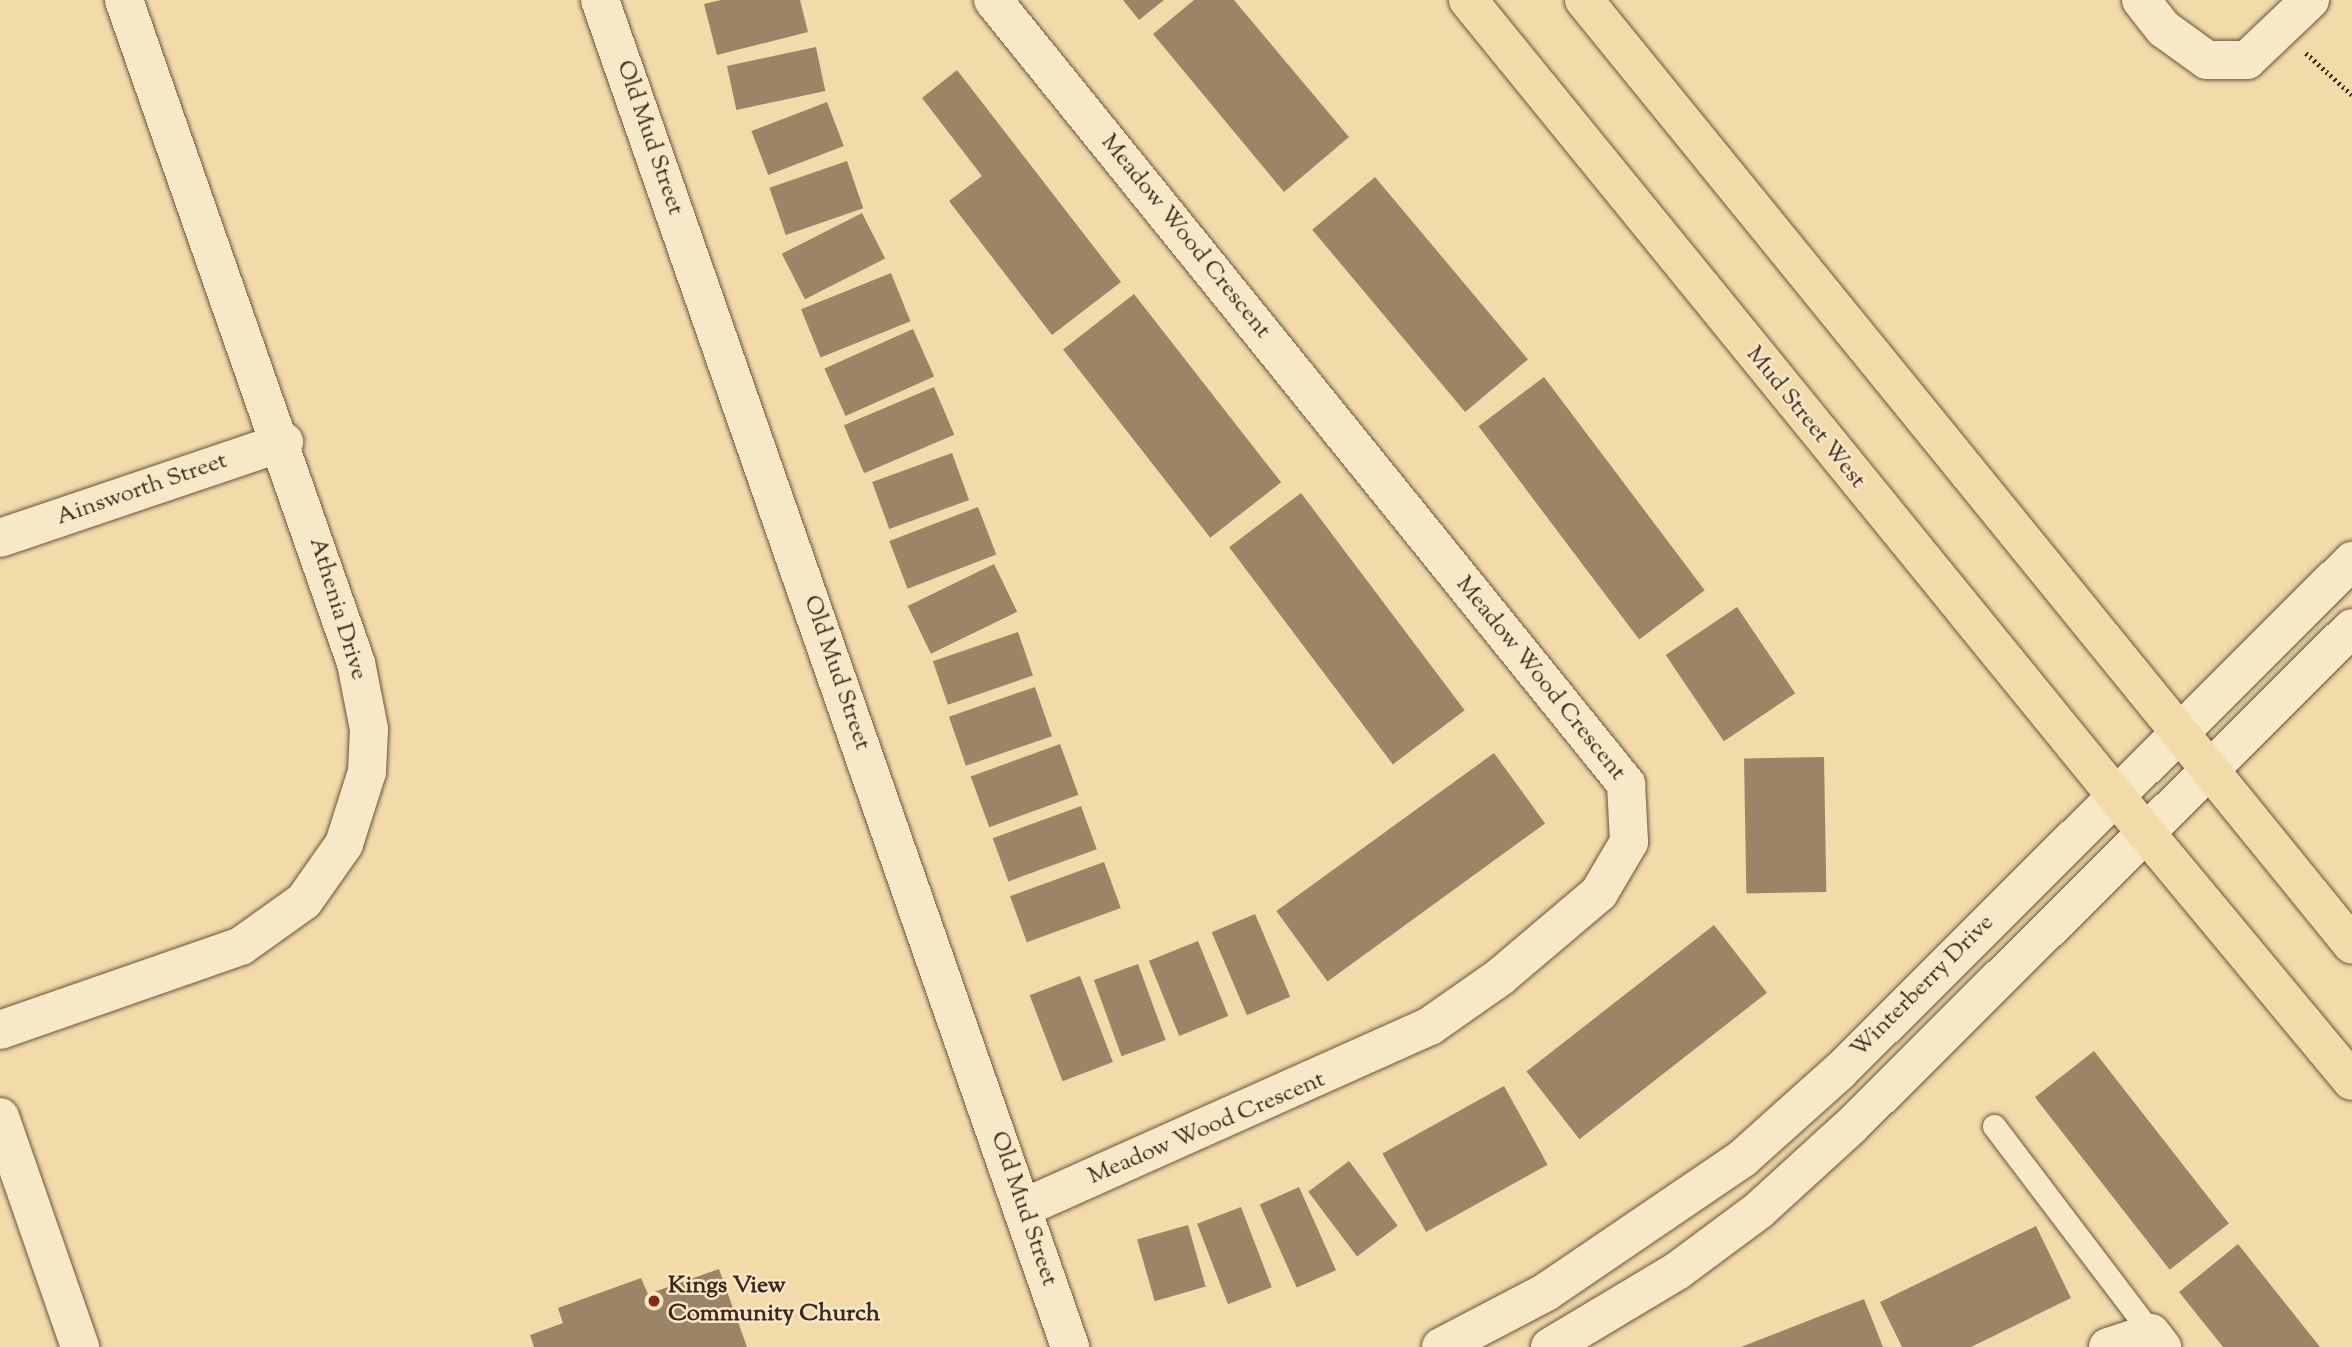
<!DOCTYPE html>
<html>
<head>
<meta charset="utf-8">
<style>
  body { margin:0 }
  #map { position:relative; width:2352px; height:1347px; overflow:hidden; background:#f2dba9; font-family:"Sorts Mill Goudy",serif }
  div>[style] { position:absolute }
  .building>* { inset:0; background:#9c8566; transform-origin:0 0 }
  .path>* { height:4.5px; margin-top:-2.25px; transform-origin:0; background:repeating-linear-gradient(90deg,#3f271e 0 2px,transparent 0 5.5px) }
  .roads { filter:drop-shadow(0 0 2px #6c5441) drop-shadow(0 0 2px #6c5441) }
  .lane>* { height:23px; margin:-11.5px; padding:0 11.5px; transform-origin:11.5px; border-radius:11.5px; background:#f7e8c7 }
  .street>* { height:38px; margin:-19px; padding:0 19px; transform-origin:19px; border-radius:19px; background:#f7e8c7 }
  .secondary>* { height:38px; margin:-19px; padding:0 19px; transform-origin:19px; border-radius:19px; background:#f7e8c7 }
  .primary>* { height:38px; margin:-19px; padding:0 19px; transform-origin:19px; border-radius:19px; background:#f2dba9 }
  .highway>* { height:38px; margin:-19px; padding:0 19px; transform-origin:19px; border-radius:19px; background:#f2dba9 }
  .dots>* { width:19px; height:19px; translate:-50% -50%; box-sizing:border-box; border:4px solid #f7e8c7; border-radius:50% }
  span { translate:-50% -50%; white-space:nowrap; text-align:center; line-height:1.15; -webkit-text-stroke:5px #f7e8c7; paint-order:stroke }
  .street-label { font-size:24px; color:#3f271e }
  .poi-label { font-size:24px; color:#3f271e; font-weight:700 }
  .left { translate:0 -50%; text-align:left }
</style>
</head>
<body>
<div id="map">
  <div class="building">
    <div style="clip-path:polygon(721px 0,800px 0,808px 32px,717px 55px,704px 4px)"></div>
    <div style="clip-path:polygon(1123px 0,1164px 0,1139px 20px)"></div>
    <div style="clip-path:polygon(1194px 0,1234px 0,1349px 137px,1284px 192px,1153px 34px)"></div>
    <div style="left:816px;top:47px;width:45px;height:91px;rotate:78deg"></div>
    <div style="clip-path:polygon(957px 70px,1121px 282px,1052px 335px,949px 201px,982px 176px,922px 98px)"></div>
    <div style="left:827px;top:102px;width:47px;height:81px;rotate:69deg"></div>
    <div style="left:847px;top:161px;width:50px;height:82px;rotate:71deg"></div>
    <div style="left:1375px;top:177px;width:238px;height:82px;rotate:50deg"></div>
    <div style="left:862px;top:213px;width:51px;height:90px;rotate:63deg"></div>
    <div style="left:891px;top:273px;width:52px;height:97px;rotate:68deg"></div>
    <div style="left:1134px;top:294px;width:239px;height:90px;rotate:52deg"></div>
    <div style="left:913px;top:329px;width:52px;height:97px;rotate:66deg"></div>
    <div style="left:1544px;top:377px;width:267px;height:82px;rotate:53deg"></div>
    <div style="left:934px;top:387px;width:52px;height:98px;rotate:67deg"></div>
    <div style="left:952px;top:453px;width:50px;height:85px;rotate:70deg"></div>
    <div style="left:1301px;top:493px;width:272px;height:90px;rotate:53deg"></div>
    <div style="left:978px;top:507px;width:51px;height:95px;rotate:69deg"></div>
    <div style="left:994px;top:564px;width:53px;height:96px;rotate:64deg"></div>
    <div style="left:1737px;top:607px;width:104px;height:86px;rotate:56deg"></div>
    <div style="left:1018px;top:632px;width:46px;height:90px;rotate:71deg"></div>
    <div style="left:1035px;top:687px;width:52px;height:91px;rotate:71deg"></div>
    <div style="left:1060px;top:744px;width:54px;height:95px;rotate:70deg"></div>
    <div style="left:1494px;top:753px;width:87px;height:269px;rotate:54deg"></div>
    <div style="left:1824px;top:757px;width:135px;height:80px;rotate:89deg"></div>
    <div style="left:1081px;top:806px;width:46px;height:94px;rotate:70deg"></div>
    <div style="left:1104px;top:862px;width:49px;height:100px;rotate:70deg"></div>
    <div style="left:1255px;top:914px;width:90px;height:47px;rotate:67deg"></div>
    <div style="left:1714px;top:925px;width:86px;height:238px;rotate:52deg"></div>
    <div style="left:1198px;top:941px;width:81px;height:53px;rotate:68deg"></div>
    <div style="left:1138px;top:964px;width:81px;height:47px;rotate:70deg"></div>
    <div style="left:1080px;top:976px;width:92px;height:54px;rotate:69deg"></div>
    <div style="left:2094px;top:1051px;width:219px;height:75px;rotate:52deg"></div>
    <div style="left:1504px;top:1086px;width:90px;height:139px;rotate:61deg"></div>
    <div style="left:1349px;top:1161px;width:81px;height:51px;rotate:53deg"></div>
    <div style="left:1299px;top:1187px;width:91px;height:43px;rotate:66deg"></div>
    <div style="left:1241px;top:1207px;width:86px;height:47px;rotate:69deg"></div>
    <div style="left:1188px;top:1225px;width:64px;height:53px;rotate:74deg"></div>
    <div style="clip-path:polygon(2036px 1226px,2071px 1298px,1971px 1347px,1902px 1347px,1880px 1302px)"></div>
    <div style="clip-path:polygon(2238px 1244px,2320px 1347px,2223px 1347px,2179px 1292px)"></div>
    <div style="clip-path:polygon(719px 1269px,747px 1347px,534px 1347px,530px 1335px,563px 1323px,558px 1308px,641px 1278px,648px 1294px)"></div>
    <div style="clip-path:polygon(1864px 1299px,1883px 1347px,1741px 1347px)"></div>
  </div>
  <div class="path">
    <div style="left:2306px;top:53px;width:62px;rotate:42.4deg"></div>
  </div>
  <div class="roads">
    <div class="lane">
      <div style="left:1994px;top:1126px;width:260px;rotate:52.8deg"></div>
    </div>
    <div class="street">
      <div style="left:600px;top:0;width:1427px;rotate:70.76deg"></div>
      <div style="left:993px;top:0;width:1008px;rotate:51.08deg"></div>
      <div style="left:1626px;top:784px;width:58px;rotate:87deg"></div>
      <div style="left:1629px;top:842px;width:59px;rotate:120.5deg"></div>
      <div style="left:1599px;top:893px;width:130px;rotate:139.7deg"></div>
      <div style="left:1500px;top:977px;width:85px;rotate:145deg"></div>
      <div style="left:1430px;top:1026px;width:446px;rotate:155.9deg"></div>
      <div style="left:2141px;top:0;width:37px;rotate:52deg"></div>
      <div style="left:2164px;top:29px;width:53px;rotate:35.8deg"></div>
      <div style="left:2207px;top:60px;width:40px"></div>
      <div style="left:2247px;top:60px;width:87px;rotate:-43.6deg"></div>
      <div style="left:0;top:538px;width:300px;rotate:-18.7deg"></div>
      <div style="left:0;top:1030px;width:255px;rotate:-19.2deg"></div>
      <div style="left:241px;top:946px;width:77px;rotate:-35.5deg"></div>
      <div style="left:304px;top:901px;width:70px;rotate:-54.9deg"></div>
      <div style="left:344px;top:844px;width:76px;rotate:-72.3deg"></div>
      <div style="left:367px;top:772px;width:43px;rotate:-87.3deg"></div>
      <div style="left:369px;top:729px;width:67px;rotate:-101.1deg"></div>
      <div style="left:356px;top:663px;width:702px;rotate:-109.29deg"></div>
      <div style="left:0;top:1117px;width:244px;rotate:70.8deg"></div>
      <div style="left:2108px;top:1347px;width:45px;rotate:-18deg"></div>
      <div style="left:2151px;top:1333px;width:18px;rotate:52deg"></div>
    </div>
    <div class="secondary">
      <div style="left:1441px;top:1347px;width:119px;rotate:-27.6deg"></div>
      <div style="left:1546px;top:1292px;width:238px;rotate:-34.2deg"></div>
      <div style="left:1743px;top:1158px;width:130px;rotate:-41.9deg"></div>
      <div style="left:1840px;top:1071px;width:723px;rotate:-44.89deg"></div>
      <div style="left:1550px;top:1347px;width:148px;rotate:-30.9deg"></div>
      <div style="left:1677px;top:1271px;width:102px;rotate:-36.6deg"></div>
      <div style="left:1759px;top:1210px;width:125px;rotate:-42.4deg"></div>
      <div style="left:1851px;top:1126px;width:706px;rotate:-44.83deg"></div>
    </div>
    <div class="primary">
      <div style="left:1468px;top:0;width:1074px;rotate:50.86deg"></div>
      <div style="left:1584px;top:0;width:992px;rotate:50.89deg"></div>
    </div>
    <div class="highway">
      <div style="left:2210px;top:770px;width:225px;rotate:50.9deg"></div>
      <div style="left:2146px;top:833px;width:322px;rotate:50.3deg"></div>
    </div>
  </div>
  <div class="dots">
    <div style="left:654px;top:1301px;background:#8f2418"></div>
  </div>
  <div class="street-label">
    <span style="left:649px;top:138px;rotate:71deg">Old Mud Street</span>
    <span style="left:1185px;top:237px;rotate:51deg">Meadow Wood Crescent</span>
    <span style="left:1805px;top:418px;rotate:51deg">Mud Street West</span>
    <span style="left:142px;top:490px;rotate:-19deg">Ainsworth Street</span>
    <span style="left:337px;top:609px;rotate:73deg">Athenia Drive</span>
    <span style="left:836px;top:673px;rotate:71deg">Old Mud Street</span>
    <span style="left:1540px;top:679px;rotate:51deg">Meadow Wood Crescent</span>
    <span style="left:1923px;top:987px;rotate:-45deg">Winterberry Drive</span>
    <span style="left:1207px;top:1129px;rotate:-23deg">Meadow Wood Crescent</span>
    <span style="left:1023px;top:1209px;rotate:71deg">Old Mud Street</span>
  </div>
  <div class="poi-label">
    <span class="left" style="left:668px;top:1301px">Kings View<br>Community Church</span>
  </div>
</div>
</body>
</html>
